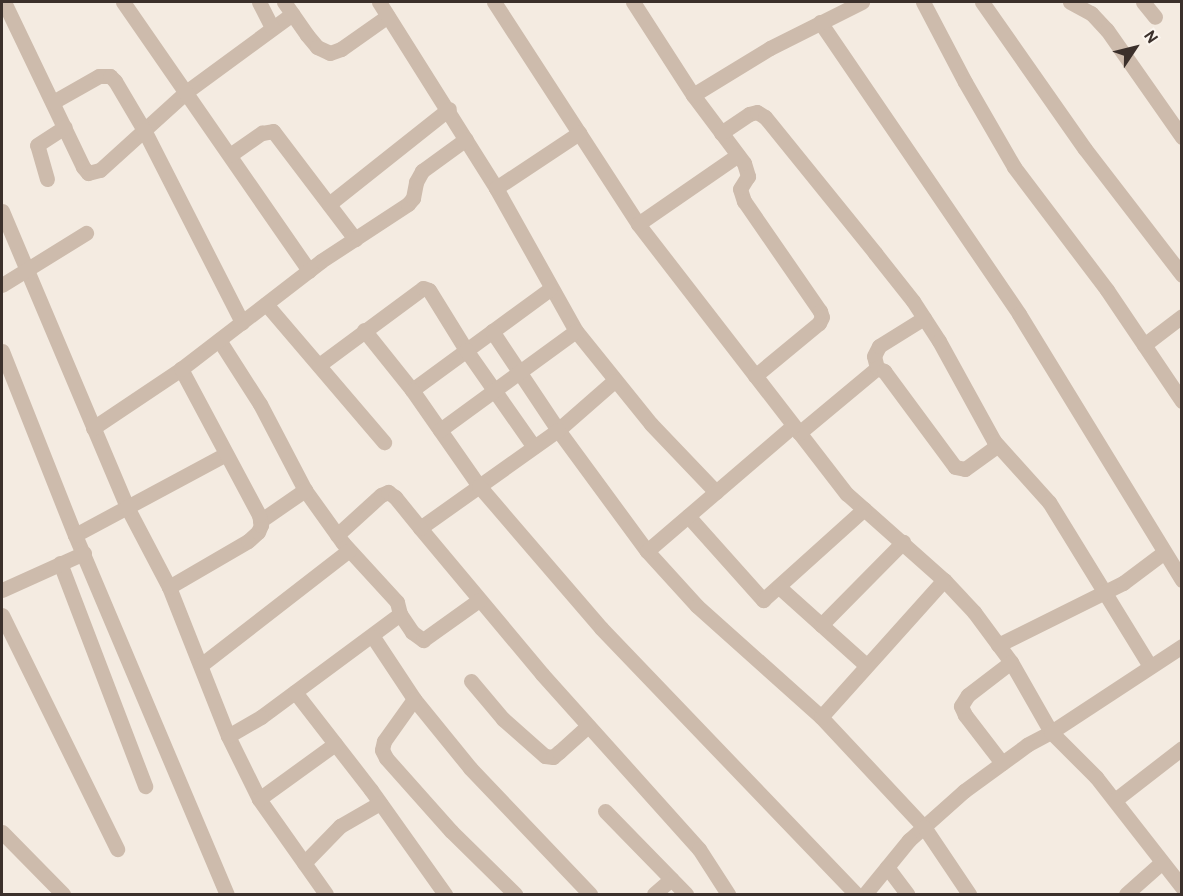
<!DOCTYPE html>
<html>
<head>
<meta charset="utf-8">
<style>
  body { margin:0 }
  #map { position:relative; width:1183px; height:896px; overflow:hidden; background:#f4ebe1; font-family:Overpass,sans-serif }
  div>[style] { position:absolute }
  .minor>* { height:15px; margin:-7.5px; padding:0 7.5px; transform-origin:7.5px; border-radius:7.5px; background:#cdbbac }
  span { translate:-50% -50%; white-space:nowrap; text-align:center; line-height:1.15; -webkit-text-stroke:4.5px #fbf5ee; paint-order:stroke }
  .frame { position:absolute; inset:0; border:3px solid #3b302b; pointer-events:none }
  .north { position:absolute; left:1105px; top:18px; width:60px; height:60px; -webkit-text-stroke:4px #fbf5ee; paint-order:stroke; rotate:55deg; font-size:16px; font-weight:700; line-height:24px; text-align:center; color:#3b302b }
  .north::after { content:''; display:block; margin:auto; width:21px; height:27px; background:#3b302b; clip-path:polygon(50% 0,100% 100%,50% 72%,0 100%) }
</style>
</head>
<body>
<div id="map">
  <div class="minor">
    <div style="left:4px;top:2px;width:183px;rotate:64.4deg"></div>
    <div style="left:83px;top:167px;width:8px;rotate:50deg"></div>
    <div style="left:88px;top:173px;width:12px;rotate:-14deg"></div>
    <div style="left:100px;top:170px;width:116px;rotate:-42.2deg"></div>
    <div style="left:186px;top:92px;width:132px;rotate:-36.3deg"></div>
    <div style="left:123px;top:2px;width:327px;rotate:55.3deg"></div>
    <div style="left:259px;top:2px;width:29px;rotate:63deg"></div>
    <div style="left:284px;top:2px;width:40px;rotate:55.1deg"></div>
    <div style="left:307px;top:35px;width:16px;rotate:50deg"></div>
    <div style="left:317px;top:47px;width:14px;rotate:25deg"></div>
    <div style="left:330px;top:53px;width:12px;rotate:-20deg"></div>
    <div style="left:341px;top:49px;width:57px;rotate:-35.1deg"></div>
    <div style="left:379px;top:2px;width:220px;rotate:57.8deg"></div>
    <div style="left:496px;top:188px;width:164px;rotate:60.8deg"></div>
    <div style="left:576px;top:331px;width:119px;rotate:51.1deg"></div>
    <div style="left:651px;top:424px;width:94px;rotate:46.3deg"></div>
    <div style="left:494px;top:2px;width:265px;rotate:57deg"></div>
    <div style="left:638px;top:224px;width:341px;rotate:52.3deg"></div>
    <div style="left:847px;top:494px;width:130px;rotate:41.6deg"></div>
    <div style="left:944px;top:580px;width:44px;rotate:46.8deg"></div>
    <div style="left:974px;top:612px;width:62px;rotate:53.5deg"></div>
    <div style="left:1011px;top:662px;width:81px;rotate:60.3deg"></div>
    <div style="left:1051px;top:732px;width:27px;rotate:152deg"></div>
    <div style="left:1027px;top:745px;width:78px;rotate:143.9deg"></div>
    <div style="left:964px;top:791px;width:74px;rotate:138.3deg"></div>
    <div style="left:909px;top:840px;width:70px;rotate:129.2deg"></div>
    <div style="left:633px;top:2px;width:111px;rotate:57.2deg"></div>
    <div style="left:693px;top:95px;width:85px;rotate:53.1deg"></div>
    <div style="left:744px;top:163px;width:14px;rotate:73deg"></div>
    <div style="left:748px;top:176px;width:15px;rotate:122deg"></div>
    <div style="left:740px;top:189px;width:13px;rotate:72deg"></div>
    <div style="left:744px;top:201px;width:134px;rotate:55.4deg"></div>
    <div style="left:820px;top:311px;width:6px;rotate:72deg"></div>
    <div style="left:822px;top:317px;width:7px;rotate:117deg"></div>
    <div style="left:819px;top:323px;width:83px;rotate:140.4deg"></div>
    <div style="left:923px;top:2px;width:90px;rotate:62.3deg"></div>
    <div style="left:965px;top:82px;width:98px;rotate:60deg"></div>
    <div style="left:1014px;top:167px;width:154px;rotate:52.9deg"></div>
    <div style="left:1107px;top:290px;width:134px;rotate:56deg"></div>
    <div style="left:982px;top:2px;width:179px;rotate:55deg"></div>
    <div style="left:1085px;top:149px;width:159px;rotate:52.4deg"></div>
    <div style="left:1070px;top:2px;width:24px;rotate:28deg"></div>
    <div style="left:1091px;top:13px;width:23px;rotate:47deg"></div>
    <div style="left:1107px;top:30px;width:131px;rotate:55deg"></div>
    <div style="left:1143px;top:2px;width:19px;rotate:51deg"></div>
    <div style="left:820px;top:22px;width:353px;rotate:55.7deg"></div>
    <div style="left:1019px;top:314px;width:312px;rotate:58.5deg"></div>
    <div style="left:693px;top:95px;width:90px;rotate:-31.4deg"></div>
    <div style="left:770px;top:48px;width:103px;rotate:-26.6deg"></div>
    <div style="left:53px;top:102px;width:53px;rotate:-29.5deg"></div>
    <div style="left:99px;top:76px;width:11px"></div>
    <div style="left:110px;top:76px;width:7px;rotate:45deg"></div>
    <div style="left:115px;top:81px;width:57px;rotate:59.4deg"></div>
    <div style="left:144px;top:130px;width:216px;rotate:63deg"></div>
    <div style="left:721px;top:133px;width:34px;rotate:-34deg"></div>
    <div style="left:749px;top:114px;width:8px;rotate:-14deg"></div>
    <div style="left:757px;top:112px;width:9px;rotate:32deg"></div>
    <div style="left:765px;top:117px;width:175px;rotate:51deg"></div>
    <div style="left:875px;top:253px;width:61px;rotate:51.6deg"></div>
    <div style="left:913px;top:301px;width:48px;rotate:57deg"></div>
    <div style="left:939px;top:341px;width:114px;rotate:61.2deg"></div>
    <div style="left:994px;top:441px;width:82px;rotate:48deg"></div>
    <div style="left:1049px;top:502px;width:193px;rotate:58.4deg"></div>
    <div style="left:230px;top:155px;width:39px;rotate:-35deg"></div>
    <div style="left:262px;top:133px;width:11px;rotate:-10deg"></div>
    <div style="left:273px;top:131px;width:136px;rotate:52.8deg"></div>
    <div style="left:47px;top:179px;width:35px;rotate:-106deg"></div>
    <div style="left:37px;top:145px;width:33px;rotate:-33deg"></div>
    <div style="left:496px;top:188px;width:100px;rotate:-33.5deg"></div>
    <div style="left:329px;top:204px;width:153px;rotate:-38.4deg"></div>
    <div style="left:2px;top:211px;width:321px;rotate:67.1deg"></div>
    <div style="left:127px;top:507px;width:90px;rotate:62.3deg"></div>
    <div style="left:169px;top:587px;width:160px;rotate:68.4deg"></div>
    <div style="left:228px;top:736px;width:70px;rotate:63.8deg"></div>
    <div style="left:259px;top:799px;width:116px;rotate:54.8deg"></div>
    <div style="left:638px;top:224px;width:121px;rotate:-34.6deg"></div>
    <div style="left:2px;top:285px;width:99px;rotate:-31.8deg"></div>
    <div style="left:266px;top:304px;width:182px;rotate:49.5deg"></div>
    <div style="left:364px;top:330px;width:77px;rotate:51.3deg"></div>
    <div style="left:412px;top:390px;width:171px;rotate:-36.2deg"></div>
    <div style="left:492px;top:331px;width:119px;rotate:56.3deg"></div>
    <div style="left:558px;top:430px;width:150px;rotate:53.7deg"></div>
    <div style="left:647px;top:551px;width:74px;rotate:47.7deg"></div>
    <div style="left:697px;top:606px;width:166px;rotate:41.8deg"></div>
    <div style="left:821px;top:717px;width:151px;rotate:46.9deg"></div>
    <div style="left:924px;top:827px;width:81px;rotate:56.1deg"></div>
    <div style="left:219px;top:340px;width:76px;rotate:57.4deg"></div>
    <div style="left:260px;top:404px;width:97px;rotate:62.4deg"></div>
    <div style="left:305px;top:490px;width:65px;rotate:54.4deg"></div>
    <div style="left:343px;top:543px;width:80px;rotate:47.5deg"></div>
    <div style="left:397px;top:602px;width:12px;rotate:76deg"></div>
    <div style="left:400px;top:614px;width:173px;rotate:143.5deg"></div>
    <div style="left:261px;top:717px;width:38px;rotate:150deg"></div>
    <div style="left:1144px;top:345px;width:48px;rotate:-37.3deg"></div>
    <div style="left:2px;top:351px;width:198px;rotate:68.4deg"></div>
    <div style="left:75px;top:535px;width:390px;rotate:67.1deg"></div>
    <div style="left:319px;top:365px;width:129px;rotate:-36.5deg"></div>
    <div style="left:423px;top:288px;width:6px;rotate:18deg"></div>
    <div style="left:429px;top:290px;width:70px;rotate:58.3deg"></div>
    <div style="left:466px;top:350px;width:118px;rotate:55deg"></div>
    <div style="left:877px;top:368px;width:12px;rotate:-104deg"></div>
    <div style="left:874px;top:356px;width:11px;rotate:-63deg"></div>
    <div style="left:879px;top:346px;width:53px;rotate:-31.9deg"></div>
    <div style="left:614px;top:381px;width:74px;rotate:138.8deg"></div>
    <div style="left:558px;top:430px;width:169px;rotate:144.6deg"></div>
    <div style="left:420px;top:528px;width:190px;rotate:50.1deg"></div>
    <div style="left:542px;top:674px;width:235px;rotate:48.1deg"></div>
    <div style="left:699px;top:849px;width:54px;rotate:57.2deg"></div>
    <div style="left:412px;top:390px;width:117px;rotate:55.1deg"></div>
    <div style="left:479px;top:486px;width:187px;rotate:49.3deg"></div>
    <div style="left:601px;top:628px;width:368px;rotate:46.2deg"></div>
    <div style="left:93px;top:428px;width:106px;rotate:-33.8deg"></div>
    <div style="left:440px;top:430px;width:168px;rotate:-36.1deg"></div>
    <div style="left:799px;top:433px;width:102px;rotate:-39.8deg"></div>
    <div style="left:877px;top:368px;width:8px;rotate:23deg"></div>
    <div style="left:884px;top:371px;width:119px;rotate:53.5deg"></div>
    <div style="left:955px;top:467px;width:10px;rotate:11deg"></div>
    <div style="left:965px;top:469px;width:39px;rotate:-36deg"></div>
    <div style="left:688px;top:516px;width:113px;rotate:48.2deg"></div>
    <div style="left:763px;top:600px;width:136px;rotate:-42deg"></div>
    <div style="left:260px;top:521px;width:55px;rotate:-34.6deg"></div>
    <div style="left:75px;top:535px;width:171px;rotate:-28.2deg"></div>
    <div style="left:337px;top:535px;width:59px;rotate:-42.3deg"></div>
    <div style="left:381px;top:495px;width:8px;rotate:-23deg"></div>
    <div style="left:388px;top:492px;width:9px;rotate:36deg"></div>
    <div style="left:395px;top:497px;width:40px;rotate:51deg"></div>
    <div style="left:647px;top:551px;width:192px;rotate:-40.6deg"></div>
    <div style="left:60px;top:563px;width:239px;rotate:69.1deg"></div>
    <div style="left:169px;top:587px;width:91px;rotate:-30.2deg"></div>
    <div style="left:248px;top:541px;width:13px;rotate:-42deg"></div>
    <div style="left:258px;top:532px;width:8px;rotate:-67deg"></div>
    <div style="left:261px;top:525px;width:10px;rotate:-101deg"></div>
    <div style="left:259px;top:515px;width:166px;rotate:-118.1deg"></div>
    <div style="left:181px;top:369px;width:177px;rotate:-37.6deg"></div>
    <div style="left:321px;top:261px;width:104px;rotate:-33.2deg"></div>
    <div style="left:408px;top:204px;width:8px;rotate:-50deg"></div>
    <div style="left:413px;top:198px;width:16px;rotate:-79deg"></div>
    <div style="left:416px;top:182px;width:13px;rotate:-61deg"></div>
    <div style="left:422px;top:171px;width:54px;rotate:-36deg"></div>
    <div style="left:779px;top:587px;width:117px;rotate:41.9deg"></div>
    <div style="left:2px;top:590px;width:90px;rotate:-24.3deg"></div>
    <div style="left:400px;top:614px;width:22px;rotate:56deg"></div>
    <div style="left:412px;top:632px;width:14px;rotate:36deg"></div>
    <div style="left:423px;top:640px;width:69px;rotate:-35.5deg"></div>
    <div style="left:2px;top:615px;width:261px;rotate:63.8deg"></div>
    <div style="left:821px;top:625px;width:117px;rotate:-45.3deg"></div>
    <div style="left:373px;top:637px;width:74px;rotate:56.5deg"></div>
    <div style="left:414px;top:699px;width:89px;rotate:50.9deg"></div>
    <div style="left:470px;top:768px;width:174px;rotate:46.4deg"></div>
    <div style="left:998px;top:645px;width:140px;rotate:-26.4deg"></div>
    <div style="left:1123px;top:583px;width:50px;rotate:-36.9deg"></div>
    <div style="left:1182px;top:646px;width:157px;rotate:146.7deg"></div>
    <div style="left:1051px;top:732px;width:64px;rotate:45deg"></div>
    <div style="left:1096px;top:777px;width:140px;rotate:52deg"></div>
    <div style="left:201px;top:665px;width:187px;rotate:-37.8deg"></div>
    <div style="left:471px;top:681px;width:50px;rotate:49.9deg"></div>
    <div style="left:503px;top:719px;width:56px;rotate:41.4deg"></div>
    <div style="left:545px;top:756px;width:8px;rotate:7deg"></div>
    <div style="left:553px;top:757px;width:8px;rotate:-40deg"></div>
    <div style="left:559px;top:752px;width:39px;rotate:-42deg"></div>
    <div style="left:295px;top:692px;width:124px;rotate:52.2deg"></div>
    <div style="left:371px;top:790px;width:128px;rotate:54.6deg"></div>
    <div style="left:414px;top:699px;width:52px;rotate:125.5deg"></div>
    <div style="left:384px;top:741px;width:9px;rotate:103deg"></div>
    <div style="left:382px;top:750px;width:9px;rotate:63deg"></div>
    <div style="left:386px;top:758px;width:98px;rotate:48.3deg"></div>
    <div style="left:451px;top:831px;width:90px;rotate:44.5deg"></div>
    <div style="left:821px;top:717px;width:184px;rotate:-48.1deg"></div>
    <div style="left:1002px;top:763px;width:61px;rotate:-127.6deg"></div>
    <div style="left:965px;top:715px;width:10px;rotate:-114deg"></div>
    <div style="left:961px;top:706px;width:13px;rotate:-58deg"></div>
    <div style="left:968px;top:695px;width:54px;rotate:-37.5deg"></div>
    <div style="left:259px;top:799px;width:94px;rotate:-35.9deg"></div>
    <div style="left:1115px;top:800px;width:85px;rotate:-37.8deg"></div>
    <div style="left:605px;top:811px;width:116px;rotate:45.7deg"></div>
    <div style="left:2px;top:832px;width:87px;rotate:45.5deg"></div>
    <div style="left:304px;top:863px;width:52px;rotate:-45.8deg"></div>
    <div style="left:340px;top:826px;width:46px;rotate:-29.9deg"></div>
    <div style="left:887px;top:867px;width:34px;rotate:53deg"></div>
    <div style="left:654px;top:894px;width:23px;rotate:-41deg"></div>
    <div style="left:1126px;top:894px;width:48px;rotate:-41.6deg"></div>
  </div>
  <div class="frame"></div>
  <div class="north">N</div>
</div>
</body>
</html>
